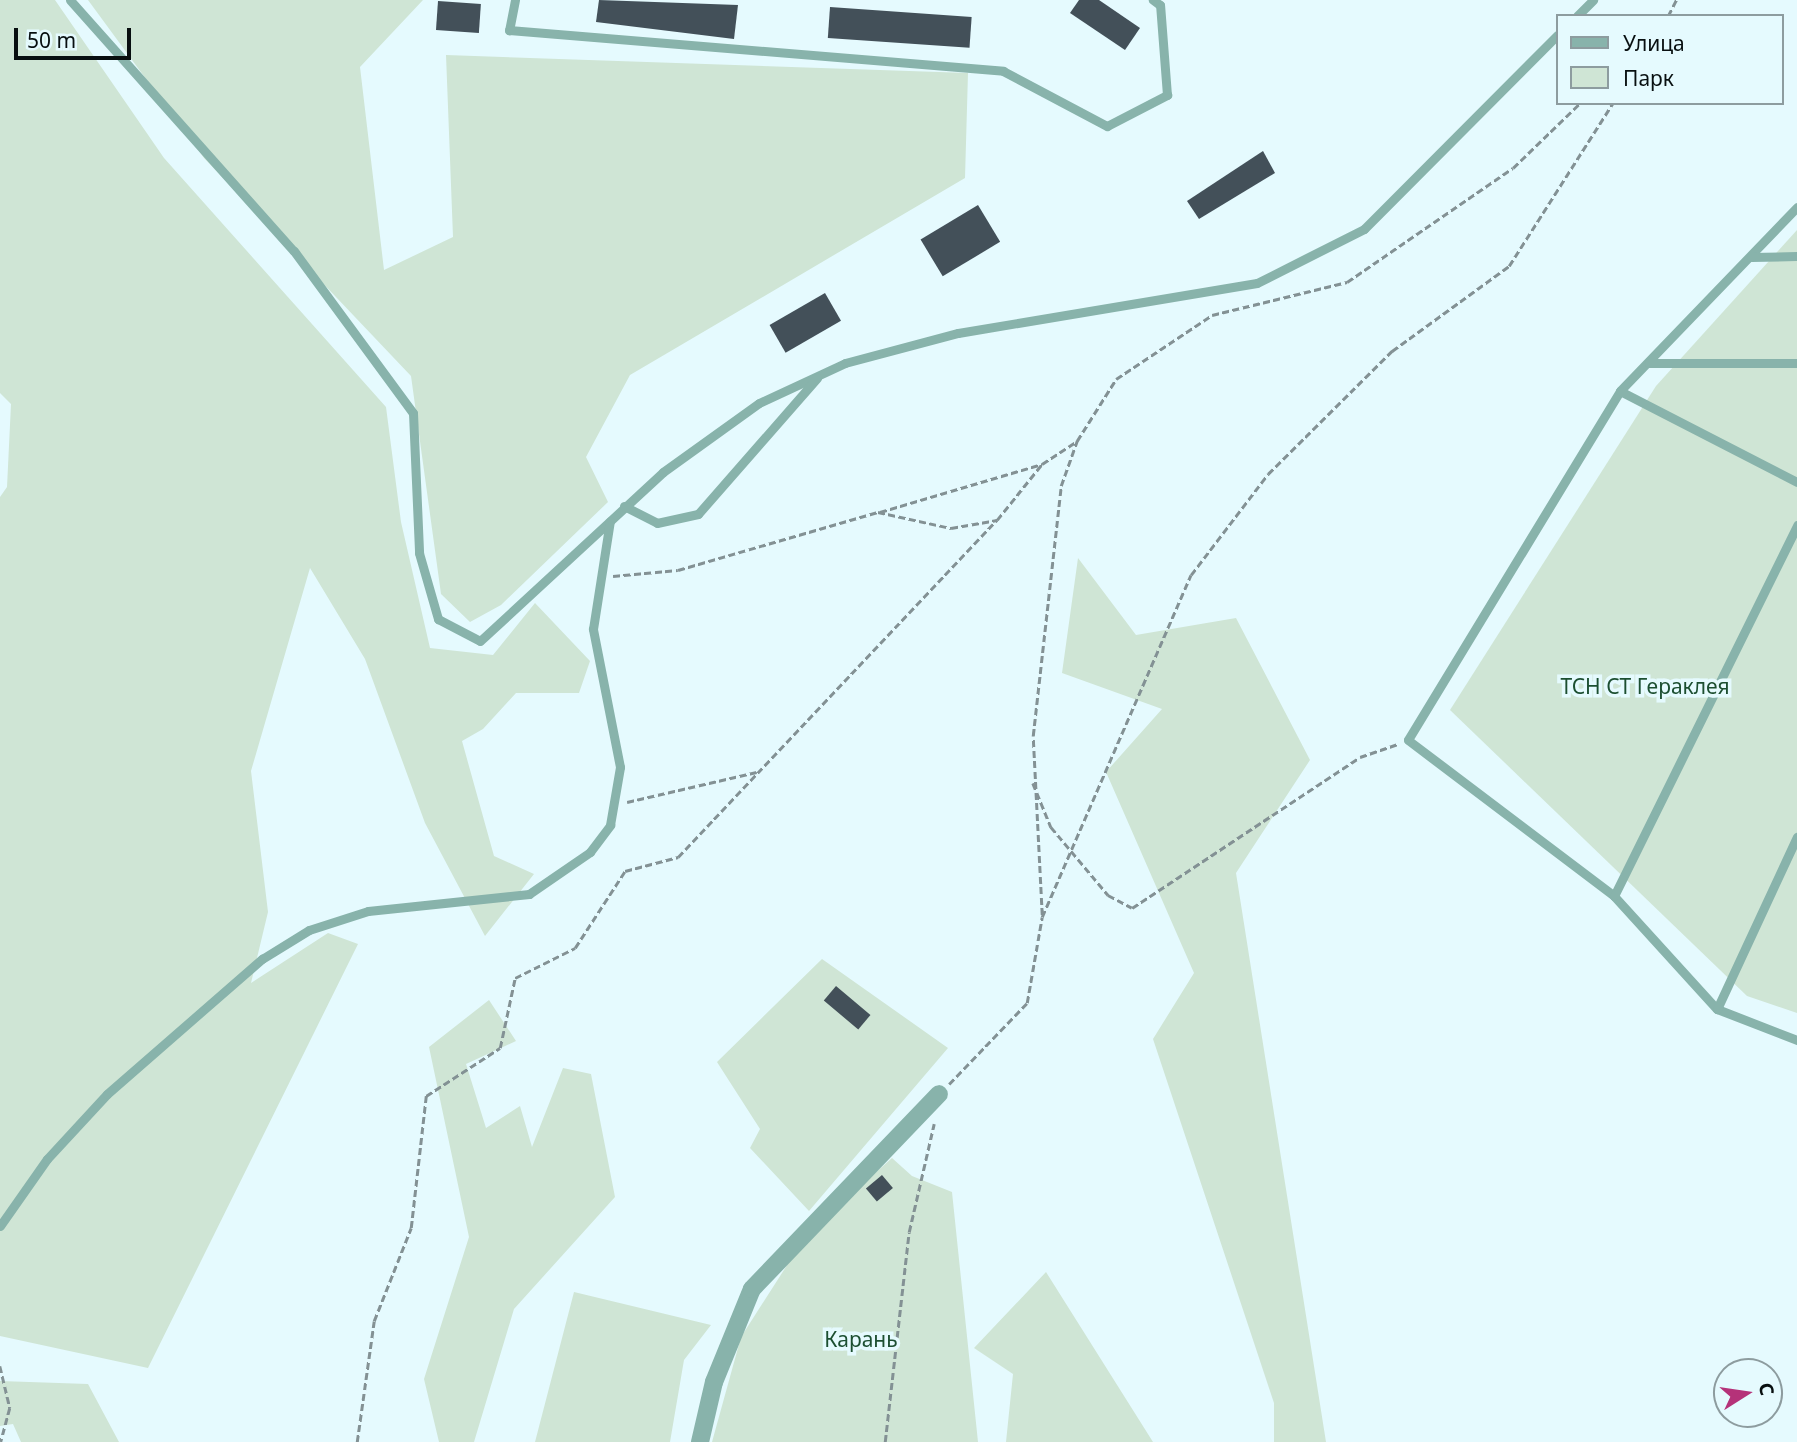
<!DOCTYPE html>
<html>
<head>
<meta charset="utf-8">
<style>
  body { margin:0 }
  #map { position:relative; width:1797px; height:1442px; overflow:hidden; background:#e5fafe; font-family:"Noto Sans",sans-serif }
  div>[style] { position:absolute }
  .green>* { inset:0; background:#cfe5d5 }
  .building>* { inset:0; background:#435059; transform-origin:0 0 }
  .path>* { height:2.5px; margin-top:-1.25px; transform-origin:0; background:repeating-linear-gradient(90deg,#839194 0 7px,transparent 0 10.5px) }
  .lane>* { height:9px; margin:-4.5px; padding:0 4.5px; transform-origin:4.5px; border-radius:4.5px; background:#88b3ab }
  .street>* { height:18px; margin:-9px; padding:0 9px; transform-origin:9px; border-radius:9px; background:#88b3ab }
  span { translate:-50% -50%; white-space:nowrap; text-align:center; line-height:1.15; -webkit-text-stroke:7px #e5fafe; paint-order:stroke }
  .park-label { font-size:21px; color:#1c4f31 }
  .legend { position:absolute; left:1556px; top:14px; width:228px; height:91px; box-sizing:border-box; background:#e5fafe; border:2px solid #8d9c9f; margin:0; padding:9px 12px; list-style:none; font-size:21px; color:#080f10 }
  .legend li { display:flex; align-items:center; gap:14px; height:35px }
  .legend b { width:35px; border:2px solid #8d9c9f }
  .north { position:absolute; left:1713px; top:1358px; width:70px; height:70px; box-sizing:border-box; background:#e5fafe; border:2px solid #8d9c9f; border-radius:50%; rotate:78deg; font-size:19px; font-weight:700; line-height:28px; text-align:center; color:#080f10 }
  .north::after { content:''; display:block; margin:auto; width:24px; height:32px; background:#b53279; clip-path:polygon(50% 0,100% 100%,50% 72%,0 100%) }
  .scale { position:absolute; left:14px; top:28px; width:117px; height:32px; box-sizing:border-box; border:4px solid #080f10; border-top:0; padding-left:9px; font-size:21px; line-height:24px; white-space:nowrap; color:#080f10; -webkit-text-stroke:5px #e5fafe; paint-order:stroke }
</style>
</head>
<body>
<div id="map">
  <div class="green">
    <div style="clip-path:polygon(0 0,55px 0,164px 158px,386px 407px,401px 522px,430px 648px,493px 655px,535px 603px,590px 661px,579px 693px,516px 693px,483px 729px,462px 741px,494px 856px,534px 874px,485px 936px,425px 823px,365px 659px,310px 568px,251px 771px,268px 912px,251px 983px,328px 933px,358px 944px,148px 1368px,0 1336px,0 497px,7px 487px,11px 404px,0 393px)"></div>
    <div style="clip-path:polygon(88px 0,423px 0,360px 67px,384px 270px,453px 237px,446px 55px,968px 73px,965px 178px,630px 375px,586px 457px,608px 502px,501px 605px,470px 622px,441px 594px,411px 376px,204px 158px)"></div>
    <div style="clip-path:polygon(1797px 230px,1797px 1013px,1747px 996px,1450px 710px,1656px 386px)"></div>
    <div style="clip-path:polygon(1078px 558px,1136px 635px,1236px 618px,1310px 760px,1236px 873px,1326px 1442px,1274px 1442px,1274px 1403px,1153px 1039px,1194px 973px,1106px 772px,1162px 709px,1062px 673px)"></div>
    <div style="clip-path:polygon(822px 959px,948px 1048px,809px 1211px,750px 1148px,760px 1129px,717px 1062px)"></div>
    <div style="clip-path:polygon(489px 1000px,516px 1041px,466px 1064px,486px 1128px,520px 1106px,532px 1147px,563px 1068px,591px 1074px,615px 1197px,514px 1309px,474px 1442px,439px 1442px,424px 1379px,469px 1237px,429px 1047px)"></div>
    <div style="clip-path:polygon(892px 1158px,912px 1176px,952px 1192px,978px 1442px,712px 1442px,741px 1337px,807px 1234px)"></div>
    <div style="clip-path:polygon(1046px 1272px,1153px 1442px,1006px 1442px,1013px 1374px,974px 1348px)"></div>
    <div style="clip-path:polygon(574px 1292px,711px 1325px,684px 1360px,670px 1442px,535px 1442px)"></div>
    <div style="clip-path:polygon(0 1381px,88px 1384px,119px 1442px,21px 1442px,13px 1424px,0 1426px)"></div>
  </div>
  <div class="building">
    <div style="clip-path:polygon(599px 0,738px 5px,734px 39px,596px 22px)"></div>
    <div style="clip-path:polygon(1079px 0,1099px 0,1140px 28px,1125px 50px,1070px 13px)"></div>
    <div style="left:438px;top:1px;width:43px;height:29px;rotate:4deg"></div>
    <div style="left:830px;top:7px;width:142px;height:31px;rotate:4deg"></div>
    <div style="clip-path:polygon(1263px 151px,1275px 173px,1199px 219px,1187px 201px)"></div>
    <div style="left:978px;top:205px;width:43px;height:67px;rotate:59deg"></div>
    <div style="left:825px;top:293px;width:32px;height:64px;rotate:60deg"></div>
    <div style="left:836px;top:986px;width:45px;height:19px;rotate:40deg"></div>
    <div style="left:882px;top:1175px;width:17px;height:21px;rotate:50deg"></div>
  </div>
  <div class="path">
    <div style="left:1668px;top:16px;width:18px;rotate:-63deg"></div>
    <div style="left:880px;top:512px;width:169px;rotate:-16.5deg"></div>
    <div style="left:613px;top:576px;width:65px;rotate:-5.3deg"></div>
    <div style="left:678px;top:570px;width:208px;rotate:-16.2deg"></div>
    <div style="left:878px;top:512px;width:75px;rotate:12.4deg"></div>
    <div style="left:951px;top:528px;width:47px;rotate:-9.9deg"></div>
    <div style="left:1033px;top:783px;width:48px;rotate:67.8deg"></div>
    <div style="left:1051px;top:827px;width:89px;rotate:50deg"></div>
    <div style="left:1108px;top:895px;width:27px;rotate:28deg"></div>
    <div style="left:1132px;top:908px;width:273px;rotate:-33.5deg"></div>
    <div style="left:1360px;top:757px;width:40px;rotate:-18.9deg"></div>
    <div style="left:627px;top:802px;width:133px;rotate:-13deg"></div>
    <div style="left:1042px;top:915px;width:179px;rotate:-92.9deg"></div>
    <div style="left:1033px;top:736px;width:252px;rotate:-83.6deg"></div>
    <div style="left:1061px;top:486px;width:48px;rotate:-70.4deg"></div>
    <div style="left:949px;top:1084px;width:112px;rotate:-46.1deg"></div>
    <div style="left:1027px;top:1003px;width:87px;rotate:-80.1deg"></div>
    <div style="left:1042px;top:917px;width:373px;rotate:-66.5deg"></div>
    <div style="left:1191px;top:575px;width:127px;rotate:-52.7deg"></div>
    <div style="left:1268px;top:474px;width:175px;rotate:-44.8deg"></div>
    <div style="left:1392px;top:351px;width:145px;rotate:-36deg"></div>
    <div style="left:1509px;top:266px;width:193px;rotate:-57.5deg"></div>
    <div style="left:0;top:1366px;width:43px;rotate:76.6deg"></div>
    <div style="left:10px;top:1408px;width:35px;rotate:105deg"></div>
    <div style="left:357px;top:1442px;width:122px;rotate:-82deg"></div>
    <div style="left:374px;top:1321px;width:100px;rotate:-68.3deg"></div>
    <div style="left:411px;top:1228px;width:133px;rotate:-83.5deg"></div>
    <div style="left:426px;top:1096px;width:88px;rotate:-33deg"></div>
    <div style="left:500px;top:1048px;width:72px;rotate:-77.9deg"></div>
    <div style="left:515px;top:978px;width:67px;rotate:-26.6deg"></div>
    <div style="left:575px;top:948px;width:92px;rotate:-57deg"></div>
    <div style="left:625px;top:871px;width:55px;rotate:-14.8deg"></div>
    <div style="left:678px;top:857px;width:464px;rotate:-46.6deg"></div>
    <div style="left:997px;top:520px;width:72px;rotate:-51.2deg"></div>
    <div style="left:1042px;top:464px;width:42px;rotate:-33.3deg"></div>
    <div style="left:1077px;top:441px;width:73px;rotate:-57.8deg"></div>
    <div style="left:1116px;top:379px;width:115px;rotate:-33.7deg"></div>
    <div style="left:1212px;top:315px;width:139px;rotate:-13.7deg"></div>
    <div style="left:1347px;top:282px;width:201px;rotate:-34.5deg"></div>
    <div style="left:1513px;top:168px;width:93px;rotate:-44.1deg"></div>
    <div style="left:885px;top:1442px;width:211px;rotate:-83.5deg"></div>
    <div style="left:909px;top:1232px;width:111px;rotate:-77deg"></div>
  </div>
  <div class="lane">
    <div style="left:70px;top:0;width:336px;rotate:48.3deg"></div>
    <div style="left:294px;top:251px;width:201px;rotate:53.7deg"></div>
    <div style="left:413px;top:413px;width:140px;rotate:87.5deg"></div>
    <div style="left:419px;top:553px;width:69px;rotate:73.9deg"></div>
    <div style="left:438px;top:619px;width:47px;rotate:27.6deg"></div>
    <div style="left:480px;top:641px;width:249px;rotate:-42.7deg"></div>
    <div style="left:663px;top:472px;width:118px;rotate:-35.7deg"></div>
    <div style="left:759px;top:403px;width:95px;rotate:-24.9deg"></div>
    <div style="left:845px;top:363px;width:117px;rotate:-14.9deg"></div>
    <div style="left:958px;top:333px;width:303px;rotate:-9.5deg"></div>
    <div style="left:1257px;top:283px;width:120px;rotate:-26.8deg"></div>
    <div style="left:1364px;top:229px;width:274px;rotate:-45.1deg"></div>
    <div style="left:515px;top:0;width:31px;rotate:101deg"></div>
    <div style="left:509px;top:30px;width:496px;rotate:4.7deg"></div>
    <div style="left:1003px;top:71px;width:118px;rotate:27.9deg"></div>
    <div style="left:1107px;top:126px;width:68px;rotate:-27.3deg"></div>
    <div style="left:1167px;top:95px;width:90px;rotate:-94.4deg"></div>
    <div style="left:1160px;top:5px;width:9px;rotate:-144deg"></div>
    <div style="left:1577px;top:16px;width:23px;rotate:-45deg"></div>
    <div style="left:1797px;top:207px;width:255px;rotate:133.9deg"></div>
    <div style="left:1620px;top:391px;width:408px;rotate:121.3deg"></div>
    <div style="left:1408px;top:740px;width:258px;rotate:37.1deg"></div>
    <div style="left:1614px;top:896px;width:153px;rotate:47.7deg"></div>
    <div style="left:1717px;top:1009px;width:86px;rotate:21.2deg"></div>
    <div style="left:1751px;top:257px;width:46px;rotate:-1.2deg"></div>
    <div style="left:1649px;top:363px;width:148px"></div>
    <div style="left:1620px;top:391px;width:199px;rotate:27.2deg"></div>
    <div style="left:624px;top:506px;width:37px;rotate:27deg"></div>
    <div style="left:657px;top:523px;width:42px;rotate:-12.4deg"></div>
    <div style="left:698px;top:514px;width:181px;rotate:-48.8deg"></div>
    <div style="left:1614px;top:896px;width:414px;rotate:-63.7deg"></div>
    <div style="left:1717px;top:1009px;width:190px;rotate:-65.1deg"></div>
    <div style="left:0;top:1226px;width:82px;rotate:-55deg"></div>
    <div style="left:47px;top:1159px;width:88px;rotate:-47.3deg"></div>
    <div style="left:107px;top:1094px;width:206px;rotate:-41.1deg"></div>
    <div style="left:262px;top:959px;width:55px;rotate:-31.7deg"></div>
    <div style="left:309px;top:930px;width:62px;rotate:-17.9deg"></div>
    <div style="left:368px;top:911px;width:162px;rotate:-6deg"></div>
    <div style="left:529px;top:894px;width:74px;rotate:-34.5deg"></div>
    <div style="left:590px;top:852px;width:34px;rotate:-53deg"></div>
    <div style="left:610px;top:825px;width:59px;rotate:-80.2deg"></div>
    <div style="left:620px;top:767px;width:141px;rotate:-101.1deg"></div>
    <div style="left:593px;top:629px;width:109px;rotate:-81.1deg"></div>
  </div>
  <div class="street">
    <div style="left:700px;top:1442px;width:62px;rotate:-76.9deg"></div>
    <div style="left:714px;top:1382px;width:100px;rotate:-67.8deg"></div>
    <div style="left:752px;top:1289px;width:270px;rotate:-46.2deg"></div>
  </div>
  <div class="park-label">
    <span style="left:1645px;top:686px">ТСН СТ Гераклея</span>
    <span style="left:861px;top:1339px">Карань</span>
  </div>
  <ul class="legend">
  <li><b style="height:9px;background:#88b3ab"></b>Улица</li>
  <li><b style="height:19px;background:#cfe5d5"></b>Парк</li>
  </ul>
  <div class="north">С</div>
  <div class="scale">50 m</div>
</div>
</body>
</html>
